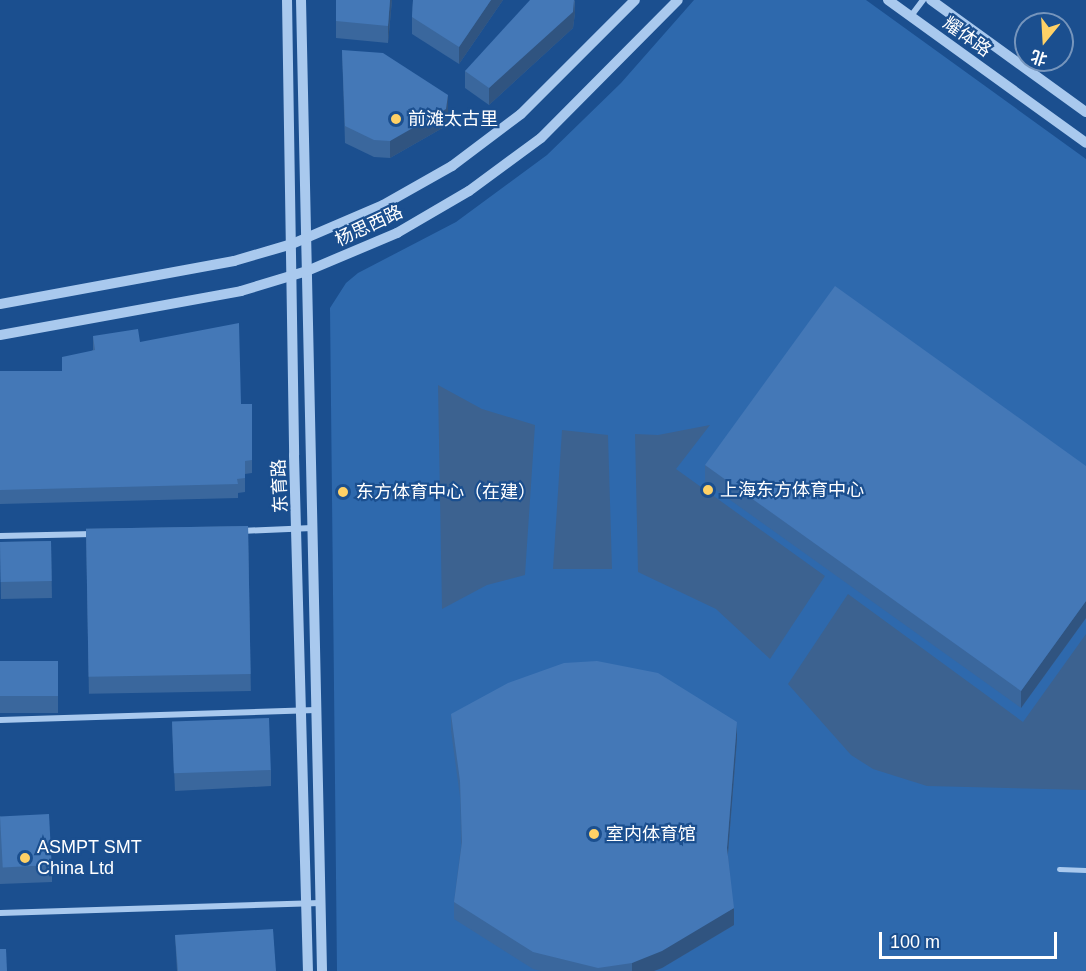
<!DOCTYPE html>
<html>
<head>
<meta charset="utf-8">
<style>
  body { margin:0 }
  #map { position:relative; width:1086px; height:971px; overflow:hidden; background:#1b4f8f; font-family:Helvetica,"Noto Sans SC",sans-serif }
  div>[style] { position:absolute }
  .green>* { inset:0; background:#2e69ad }
  .water>* { inset:0; background:#3c6290 }
  .pedestrian>* { height:5px; margin:-2.5px; padding:0 2.5px; transform-origin:2.5px; border-radius:2.5px; background:#a9c9ee }
  .minor>* { height:6px; margin:-3px; padding:0 3px; transform-origin:3px; border-radius:3px; background:#a9c9ee }
  .tertiary>* { height:10px; margin:-5px; padding:0 5px; transform-origin:5px; border-radius:5px; background:#a9c9ee }
  .wall>* { inset:0; background:#3a679d; transform-origin:0 0 }
  .shaded-wall>* { inset:0; background:#305480 }
  .building>* { inset:0; background:#4478b7; transform-origin:0 0 }
  .dots>* { width:16px; height:16px; translate:-50% -50%; box-sizing:border-box; border:3px solid #1b4f8f; border-radius:50% }
  span { translate:-50% -50%; white-space:nowrap; text-align:center; line-height:1.15; -webkit-text-stroke:4.5px #1b4f8f; paint-order:stroke }
  .street-label { font-size:18px; color:#fff }
  .poi-label { font-size:18px; color:#fff }
  .left { translate:0 -50%; text-align:left }
  .north { position:absolute; left:1014px; top:12px; width:60px; height:60px; box-sizing:border-box; background:#1b4f8f; border:2px solid #7695bc; border-radius:50%; rotate:198deg; font-size:16px; font-weight:700; line-height:24px; text-align:center; color:#fff }
  .north::after { content:''; display:block; margin:auto; width:21px; height:27px; background:#ffd166; clip-path:polygon(50% 0,100% 100%,50% 72%,0 100%) }
  .scale { position:absolute; left:879px; top:932px; width:178px; height:27px; box-sizing:border-box; border:3px solid #fff; border-top:0; padding-left:8px; font-size:18px; line-height:21px; white-space:nowrap; color:#fff; -webkit-text-stroke:4px #1b4f8f; paint-order:stroke }
</style>
</head>
<body>
<div id="map">
  <div class="green">
    <div style="clip-path:polygon(694px 0,866px 0,1086px 159px,1086px 971px,337px 971px,330px 308px,346px 283px,358px 273px,456px 222px,547px 155px,621px 83px)"></div>
  </div>
  <div class="water">
    <div style="clip-path:polygon(438px 385px,482px 409px,535px 425px,525px 575px,487px 585px,442px 609px)"></div>
    <div style="clip-path:polygon(710px 425px,676px 469px,825px 576px,770px 659px,716px 609px,638px 572px,635px 434px,658px 435px)"></div>
    <div style="clip-path:polygon(562px 430px,608px 435px,612px 569px,553px 569px)"></div>
    <div style="clip-path:polygon(848px 594px,1023px 722px,1086px 634px,1086px 790px,927px 786px,873px 769px,851px 755px,788px 684px)"></div>
  </div>
  <div class="pedestrian">
    <div style="left:1059px;top:869px;width:27px;rotate:2deg"></div>
  </div>
  <div class="minor">
    <div style="left:911px;top:16px;width:20px;rotate:-53deg"></div>
    <div style="left:241px;top:531px;width:71px;rotate:-2.4deg"></div>
    <div style="left:0;top:536px;width:93px;rotate:-1.2deg"></div>
    <div style="left:0;top:720px;width:316px;rotate:-1.8deg"></div>
    <div style="left:0;top:913px;width:321px;rotate:-1.8deg"></div>
  </div>
  <div class="tertiary">
    <div style="left:287px;top:0;width:455px;rotate:89.1deg"></div>
    <div style="left:294px;top:455px;width:516px;rotate:88.45deg"></div>
    <div style="left:301px;top:0;width:971px;rotate:88.76deg"></div>
    <div style="left:888px;top:0;width:244px;rotate:35.8deg"></div>
    <div style="left:931px;top:0;width:191px;rotate:35.9deg"></div>
    <div style="left:0;top:304px;width:238px;rotate:-10.4deg"></div>
    <div style="left:234px;top:261px;width:60px;rotate:-16.3deg"></div>
    <div style="left:292px;top:244px;width:99px;rotate:-23.2deg"></div>
    <div style="left:383px;top:205px;width:79px;rotate:-29.5deg"></div>
    <div style="left:452px;top:166px;width:86px;rotate:-37deg"></div>
    <div style="left:521px;top:114px;width:161px;rotate:-45deg"></div>
    <div style="left:0;top:335px;width:245px;rotate:-10.3deg"></div>
    <div style="left:241px;top:291px;width:69px;rotate:-16.9deg"></div>
    <div style="left:307px;top:271px;width:98px;rotate:-22.9deg"></div>
    <div style="left:397px;top:233px;width:83px;rotate:-30.3deg"></div>
    <div style="left:469px;top:191px;width:89px;rotate:-36.4deg"></div>
    <div style="left:541px;top:138px;width:194px;rotate:-45.2deg"></div>
  </div>
  <div class="wall">
    <div style="clip-path:polygon(336px 0,392px 0,388px 43px,336px 38px)"></div>
    <div style="clip-path:polygon(413px 0,503px 0,459px 64px,412px 34px,412px 17px)"></div>
    <div style="clip-path:polygon(575px 0,575px 13px,573px 28px,489px 105px,465px 88px,465px 71px)"></div>
    <div style="clip-path:polygon(342px 50px,448px 112px,446px 126px,390px 158px,374px 157px,345px 143px)"></div>
    <div style="clip-path:polygon(93px 336px,140px 342px,241px 404px,252px 404px,252px 473px,245px 474px,245px 492px,238px 493px,238px 498px,0 504px,0 371px,62px 371px,93px 350px)"></div>
    <div style="clip-path:polygon(705px 465px,1086px 466px,1086px 618px,1021px 708px,705px 482px)"></div>
    <div style="left:248px;top:526px;width:165px;height:162px;rotate:89deg"></div>
    <div style="left:51px;top:541px;width:57px;height:51px;rotate:89deg"></div>
    <div style="left:58px;top:661px;width:52px;height:58px;rotate:90deg"></div>
    <div style="clip-path:polygon(451px 714px,737px 739px,728px 855px,734px 925px,662px 968px,654px 971px,541px 971px,533px 969px,454px 919px,454px 902px,461px 846px,460px 797px,451px 731px)"></div>
    <div style="clip-path:polygon(172px 722px,271px 770px,271px 786px,175px 791px)"></div>
    <div style="clip-path:polygon(0 816px,52px 865px,52px 882px,0 884px)"></div>
    <div style="clip-path:polygon(175px 935px,276px 971px,177px 971px)"></div>
  </div>
  <div class="shaded-wall">
    <div style="clip-path:polygon(390px 0,392px 0,388px 43px,388px 26px)"></div>
    <div style="clip-path:polygon(491px 0,503px 0,459px 64px,459px 47px)"></div>
    <div style="clip-path:polygon(574px 0,575px 13px,573px 28px,489px 105px,489px 88px)"></div>
    <div style="clip-path:polygon(448px 95px,448px 112px,446px 126px,390px 158px,390px 141px)"></div>
    <div style="clip-path:polygon(1086px 601px,1086px 618px,1021px 708px,1021px 691px)"></div>
    <div style="clip-path:polygon(737px 722px,737px 739px,727px 865px,727px 848px)"></div>
    <div style="clip-path:polygon(734px 908px,734px 925px,662px 968px,654px 971px,632px 971px,632px 963px)"></div>
  </div>
  <div class="building">
    <div style="clip-path:polygon(336px 0,390px 0,388px 26px,336px 21px)"></div>
    <div style="clip-path:polygon(413px 0,491px 0,459px 47px,412px 17px)"></div>
    <div style="clip-path:polygon(530px 0,574px 0,573px 12px,489px 88px,465px 71px)"></div>
    <div style="clip-path:polygon(342px 50px,383px 53px,448px 95px,446px 109px,390px 141px,374px 140px,345px 126px)"></div>
    <div style="clip-path:polygon(835px 286px,1086px 466px,1086px 601px,1021px 691px,705px 465px)"></div>
    <div style="clip-path:polygon(239px 323px,241px 404px,252px 404px,252px 460px,245px 461px,245px 478px,237px 479px,238px 484px,0 490px,0 371px,62px 371px,62px 357px,95px 350px,93px 336px,138px 329px,140px 342px)"></div>
    <div style="left:248px;top:526px;width:148px;height:162px;rotate:89deg"></div>
    <div style="left:51px;top:541px;width:40px;height:51px;rotate:89deg"></div>
    <div style="left:58px;top:661px;width:35px;height:58px;rotate:90deg"></div>
    <div style="clip-path:polygon(597px 661px,658px 673px,737px 722px,727px 848px,734px 908px,662px 951px,632px 963px,598px 968px,533px 952px,454px 902px,462px 842px,460px 781px,451px 714px,508px 683px,564px 663px)"></div>
    <div style="left:269px;top:718px;width:52px;height:97px;rotate:88deg"></div>
    <div style="left:49px;top:814px;width:51px;height:49px;rotate:87deg"></div>
    <div style="clip-path:polygon(273px 929px,276px 971px,178px 971px,175px 935px)"></div>
    <div style="clip-path:polygon(0 949px,6px 949px,7px 971px,0 971px)"></div>
  </div>
  <div class="dots">
    <div style="left:396px;top:119px;background:#ffd166"></div>
    <div style="left:708px;top:490px;background:#ffd166"></div>
    <div style="left:343px;top:492px;background:#ffd166"></div>
    <div style="left:594px;top:834px;background:#ffd166"></div>
    <div style="left:25px;top:858px;background:#ffd166"></div>
  </div>
  <div class="street-label">
    <span style="left:967px;top:37px;rotate:36deg">耀体路</span>
    <span style="left:369px;top:226px;rotate:-25deg">杨思西路</span>
    <span style="left:280px;top:486px;rotate:-93deg">东育路</span>
  </div>
  <div class="poi-label">
    <span class="left" style="left:408px;top:119px">前滩太古里</span>
    <span class="left" style="left:720px;top:490px">上海东方体育中心</span>
    <span class="left" style="left:356px;top:492px">东方体育中心（在建）</span>
    <span class="left" style="left:606px;top:834px">室内体育馆</span>
    <span class="left" style="left:37px;top:858px">ASMPT SMT<br>China Ltd</span>
  </div>
  <div class="north">北</div>
  <div class="scale">100 m</div>
</div>
</body>
</html>
